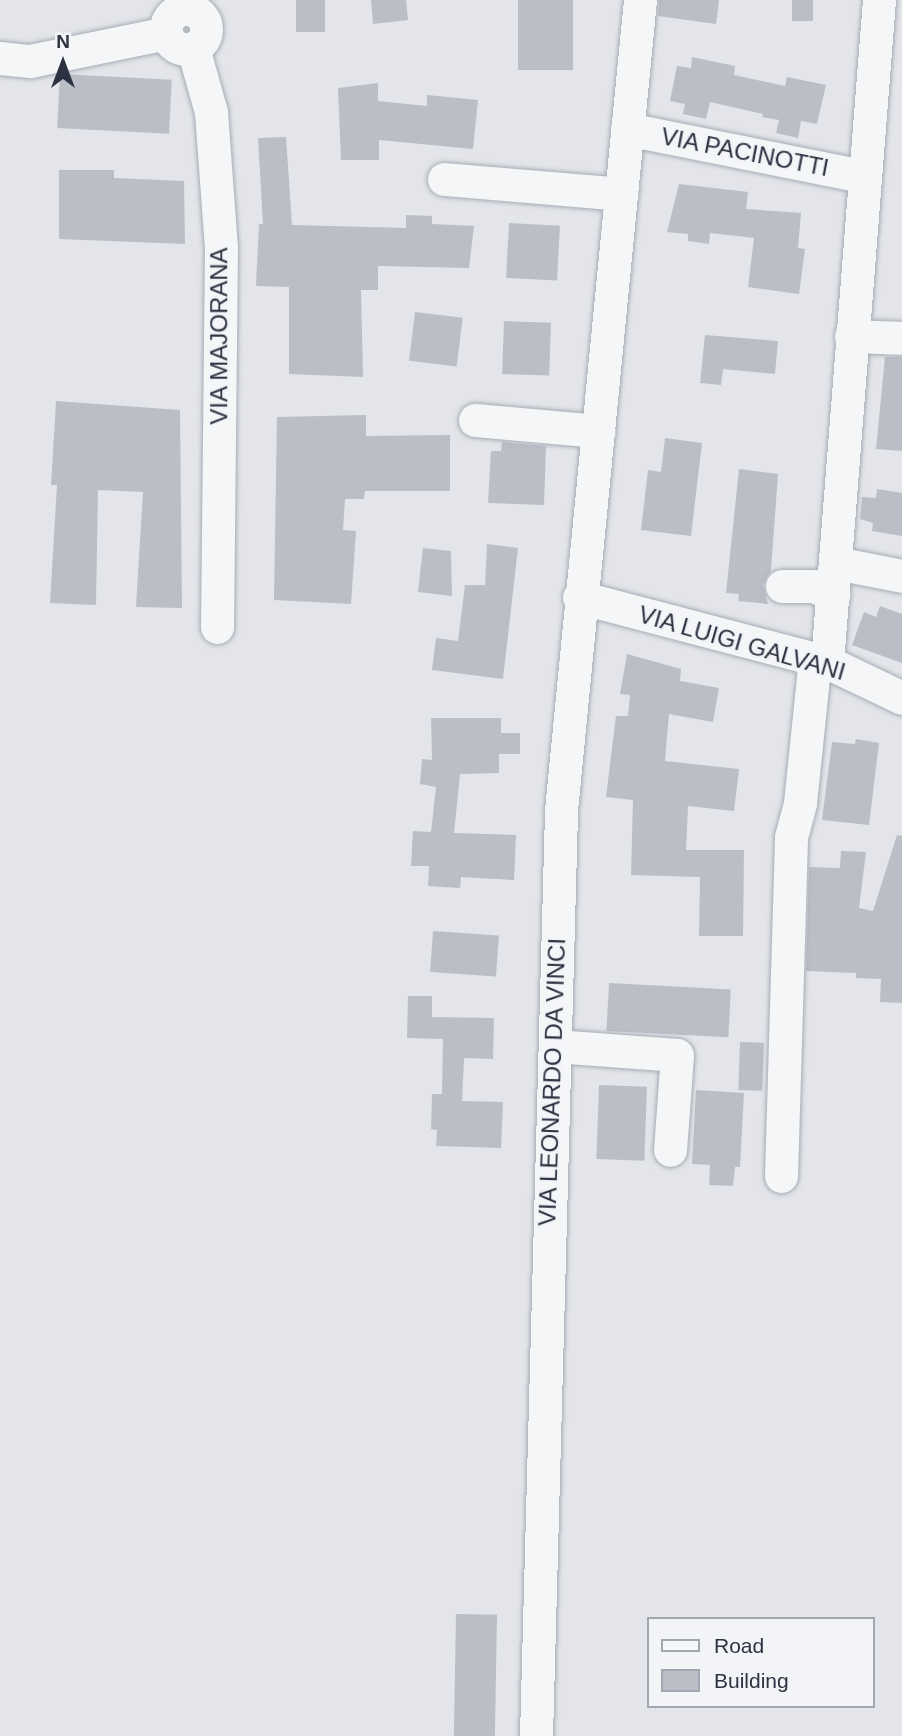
<!DOCTYPE html>
<html>
<head>
<meta charset="utf-8">
<style>
  body { margin:0 }
  #map { position:relative; width:902px; height:1736px; overflow:hidden; background:#e3e5ea; font-family:Helvetica,sans-serif }
  div>[style] { position:absolute }
  .building>* { inset:0; background:#babec6; transform-origin:0 0 }
  .roads { filter:drop-shadow(0 0 2px #a8acb4) drop-shadow(0 0 2px #a8acb4) }
  .minor>* { height:33px; margin:-16.5px; padding:0 16.5px; transform-origin:16.5px; border-radius:16.5px; background:#f5f6f8 }
  .minor>.ring { margin:-16.5px; padding:0; box-sizing:content-box; background:none; border:33px solid #f5f6f8; border-radius:50% }
  span { translate:-50% -50%; white-space:nowrap; text-align:center; line-height:1.15; -webkit-text-stroke:5px #f2f4f7; paint-order:stroke }
  .street-label { font-size:24px; color:#2c3241 }
  .legend { position:absolute; left:647px; top:1617px; width:228px; height:91px; box-sizing:border-box; background:#f2f4f7; border:2px solid #a3a6ae; margin:0; padding:9px 12px; list-style:none; font-size:21px; color:#2c3241 }
  .legend li { display:flex; align-items:center; gap:14px; height:35px }
  .legend b { width:35px; border:2px solid #a3a6ae }
  .north { position:absolute; left:28px; top:28px; width:70px; height:70px; -webkit-text-stroke:5px #f2f4f7; paint-order:stroke; rotate:0deg; font-size:19px; font-weight:700; line-height:28px; text-align:center; color:#2c3241 }
  .north::after { content:''; display:block; margin:auto; width:24px; height:32px; background:#2c3241; clip-path:polygon(50% 0,100% 100%,50% 72%,0 100%) }
</style>
</head>
<body>
<div id="map">
  <div class="building">
    <div style="left:296px;top:0;width:29px;height:32px"></div>
    <div style="clip-path:polygon(371px 0,406px 0,408px 20px,373px 24px)"></div>
    <div style="left:518px;top:0;width:55px;height:70px"></div>
    <div style="clip-path:polygon(659px 0,719px 0,716px 24px,658px 16px)"></div>
    <div style="left:792px;top:0;width:21px;height:21px"></div>
    <div style="clip-path:polygon(692px 57px,735px 66px,734px 75px,785px 86px,787px 77px,826px 85px,817px 124px,801px 121px,798px 138px,776px 133px,779px 120px,762px 117px,763px 114px,710px 102px,706px 119px,683px 114px,685px 104px,670px 101px,677px 66px,691px 68px)"></div>
    <div style="left:60px;top:74px;width:112px;height:54px;rotate:3deg"></div>
    <div style="clip-path:polygon(378px 83px,378px 101px,427px 106px,427px 95px,478px 100px,473px 149px,379px 140px,379px 160px,341px 160px,338px 88px)"></div>
    <div style="clip-path:polygon(286px 137px,292px 225px,406px 228px,406px 215px,432px 216px,432px 224px,474px 226px,469px 268px,378px 266px,378px 290px,361px 290px,363px 377px,289px 374px,289px 287px,256px 286px,259px 224px,263px 224px,258px 138px)"></div>
    <div style="clip-path:polygon(59px 170px,114px 170px,114px 178px,184px 181px,185px 244px,59px 239px)"></div>
    <div style="clip-path:polygon(679px 184px,748px 192px,746px 209px,801px 213px,798px 248px,805px 249px,799px 294px,748px 287px,754px 238px,710px 233px,709px 244px,688px 241px,688px 234px,667px 232px)"></div>
    <div style="left:509px;top:223px;width:51px;height:55px;rotate:3deg"></div>
    <div style="left:415px;top:312px;width:48px;height:49px;rotate:7deg"></div>
    <div style="left:504px;top:321px;width:47px;height:53px;rotate:2deg"></div>
    <div style="clip-path:polygon(705px 335px,778px 341px,775px 374px,723px 369px,721px 385px,700px 383px)"></div>
    <div style="clip-path:polygon(885px 357px,902px 357px,902px 451px,876px 449px)"></div>
    <div style="clip-path:polygon(56px 401px,180px 410px,182px 608px,136px 607px,143px 492px,98px 490px,96px 605px,50px 603px,57px 485px,51px 485px)"></div>
    <div style="clip-path:polygon(366px 415px,366px 436px,450px 435px,450px 491px,365px 491px,364px 499px,345px 499px,343px 530px,356px 531px,351px 604px,274px 600px,277px 417px)"></div>
    <div style="clip-path:polygon(665px 438px,702px 443px,691px 536px,641px 530px,648px 470px,661px 472px)"></div>
    <div style="clip-path:polygon(502px 442px,546px 446px,544px 505px,488px 503px,491px 451px,501px 451px)"></div>
    <div style="clip-path:polygon(739px 469px,778px 474px,771px 570px,763px 585px,768px 604px,738px 601px,739px 594px,726px 593px)"></div>
    <div style="clip-path:polygon(877px 489px,902px 493px,902px 536px,872px 531px,873px 523px,860px 519px,862px 497px,876px 498px)"></div>
    <div style="clip-path:polygon(487px 544px,518px 548px,503px 679px,432px 670px,436px 638px,458px 641px,465px 585px,485px 585px)"></div>
    <div style="clip-path:polygon(423px 548px,451px 551px,452px 596px,418px 592px)"></div>
    <div style="clip-path:polygon(880px 606px,902px 614px,902px 663px,852px 645px,864px 612px,876px 617px)"></div>
    <div style="clip-path:polygon(627px 654px,681px 669px,680px 681px,719px 688px,713px 722px,669px 714px,665px 761px,739px 769px,734px 811px,688px 806px,686px 850px,744px 850px,743px 936px,699px 936px,700px 877px,631px 875px,633px 800px,606px 797px,616px 716px,628px 716px,630px 695px,620px 694px)"></div>
    <div style="clip-path:polygon(431px 718px,501px 718px,501px 733px,520px 733px,520px 754px,499px 754px,499px 773px,460px 774px,454px 833px,516px 835px,514px 880px,461px 877px,460px 888px,428px 886px,429px 866px,411px 866px,413px 831px,431px 832px,436px 787px,420px 784px,422px 759px,432px 760px)"></div>
    <div style="clip-path:polygon(856px 739px,879px 743px,869px 825px,822px 820px,832px 742px,855px 744px)"></div>
    <div style="clip-path:polygon(897px 835px,902px 836px,902px 1003px,880px 1002px,881px 979px,856px 978px,856px 973px,806px 971px,809px 867px,840px 868px,841px 851px,866px 852px,859px 908px,873px 911px)"></div>
    <div style="left:433px;top:931px;width:66px;height:41px;rotate:4deg"></div>
    <div style="left:609px;top:983px;width:122px;height:48px;rotate:3deg"></div>
    <div style="clip-path:polygon(408px 996px,432px 996px,432px 1017px,494px 1018px,493px 1059px,464px 1058px,462px 1101px,503px 1102px,501px 1148px,436px 1146px,437px 1130px,431px 1129px,432px 1094px,442px 1094px,443px 1039px,407px 1038px)"></div>
    <div style="left:740px;top:1042px;width:24px;height:48px;rotate:2deg"></div>
    <div style="left:599px;top:1085px;width:48px;height:74px;rotate:2deg"></div>
    <div style="clip-path:polygon(696px 1090px,744px 1093px,740px 1167px,735px 1167px,733px 1186px,709px 1185px,710px 1165px,692px 1164px)"></div>
    <div style="left:456px;top:1614px;width:41px;height:122px;rotate:1deg"></div>
  </div>
  <div class="roads">
    <div class="minor">
      <div class="ring" style="left:166px;top:9px;width:7px;height:7px"></div>
      <div style="left:193px;top:48px;width:66px;rotate:74.3deg"></div>
      <div style="left:211px;top:112px;width:135px;rotate:85.8deg"></div>
      <div style="left:221px;top:247px;width:380px;rotate:90.6deg"></div>
      <div style="left:0;top:58px;width:30px;rotate:6deg"></div>
      <div style="left:30px;top:61px;width:139px;rotate:-11.6deg"></div>
      <div style="left:627px;top:129px;width:241px;rotate:11.3deg"></div>
      <div style="left:444px;top:179px;width:178px;rotate:4.8deg"></div>
      <div style="left:851px;top:336px;width:51px;rotate:2.2deg"></div>
      <div style="left:475px;top:420px;width:124px;rotate:5.1deg"></div>
      <div style="left:836px;top:563px;width:67px;rotate:11.1deg"></div>
      <div style="left:782px;top:586px;width:31px"></div>
      <div style="left:813px;top:586px;width:22px;rotate:22deg"></div>
      <div style="left:579px;top:597px;width:256px;rotate:14.7deg"></div>
      <div style="left:827px;top:662px;width:83px;rotate:25.6deg"></div>
      <div style="left:827px;top:662px;width:664px;rotate:-85.51deg"></div>
      <div style="left:555px;top:1046px;width:122px;rotate:4.2deg"></div>
      <div style="left:677px;top:1055px;width:95px;rotate:94.2deg"></div>
      <div style="left:781px;top:1176px;width:339px;rotate:-88.3deg"></div>
      <div style="left:791px;top:837px;width:35px;rotate:-75deg"></div>
      <div style="left:800px;top:803px;width:145px;rotate:-84.1deg"></div>
      <div style="left:536px;top:1736px;width:926px;rotate:-88.45deg"></div>
      <div style="left:561px;top:810px;width:814px;rotate:-84.43deg"></div>
    </div>
  </div>
  <div class="street-label">
    <span style="left:745px;top:152px;rotate:11deg">VIA PACINOTTI</span>
    <span style="left:219px;top:336px;rotate:-90deg">VIA MAJORANA</span>
    <span style="left:742px;top:643px;rotate:16deg">VIA LUIGI GALVANI</span>
    <span style="left:552px;top:1082px;rotate:-88deg">VIA LEONARDO DA VINCI</span>
  </div>
  <ul class="legend">
  <li><b style="height:9px;background:#f5f6f8"></b>Road</li>
  <li><b style="height:19px;background:#babec6"></b>Building</li>
  </ul>
  <div class="north">N</div>
</div>
</body>
</html>
